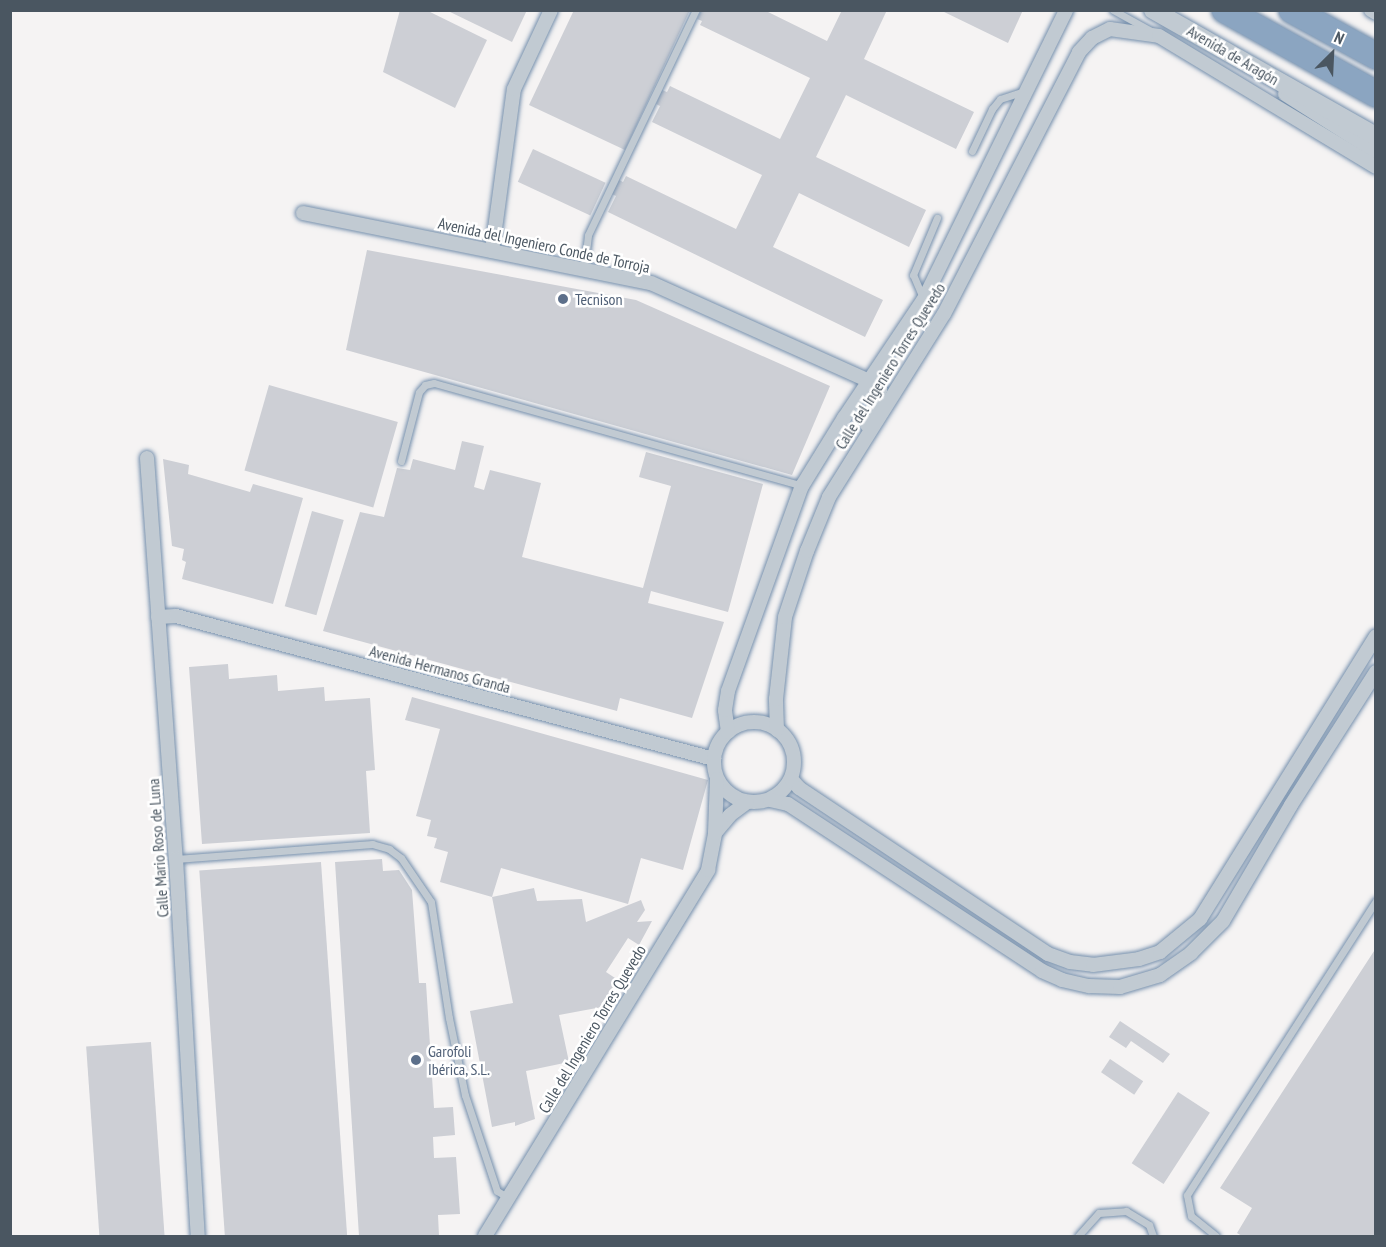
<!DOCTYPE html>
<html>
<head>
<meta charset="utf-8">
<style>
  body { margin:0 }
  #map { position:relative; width:1386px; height:1247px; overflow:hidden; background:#f5f3f3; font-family:"PT Sans Narrow",sans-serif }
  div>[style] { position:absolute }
  .building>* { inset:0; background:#cdcfd5; transform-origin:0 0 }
  .roads { filter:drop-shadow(0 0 2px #7690ad) drop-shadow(0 0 2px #7690ad) }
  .service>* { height:7px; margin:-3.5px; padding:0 3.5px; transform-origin:3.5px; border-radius:3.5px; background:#c1cad2 }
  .minor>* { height:14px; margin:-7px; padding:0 7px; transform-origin:7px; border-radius:7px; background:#c1cad2 }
  .minor>.ring { margin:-7px; padding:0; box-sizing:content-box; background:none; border:14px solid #c1cad2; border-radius:50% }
  .tertiary>* { height:18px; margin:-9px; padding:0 9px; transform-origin:9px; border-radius:9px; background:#c1cad2 }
  .motorway>* { height:26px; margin:-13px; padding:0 13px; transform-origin:13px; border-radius:13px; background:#8ba5c1 }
  .dots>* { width:16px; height:16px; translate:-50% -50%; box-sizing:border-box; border:3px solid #fff; border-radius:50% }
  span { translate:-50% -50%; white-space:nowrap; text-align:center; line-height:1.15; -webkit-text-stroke:5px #fff; paint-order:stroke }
  .street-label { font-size:16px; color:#4a5661 }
  .service-label { font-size:16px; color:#4e5e75 }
  .left { translate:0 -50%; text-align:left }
  .frame { position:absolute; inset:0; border:12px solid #4a5661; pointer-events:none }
  .north { position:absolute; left:1302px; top:24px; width:60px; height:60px; -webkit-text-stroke:4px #fff; paint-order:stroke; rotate:24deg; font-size:16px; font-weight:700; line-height:24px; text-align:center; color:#4a5661 }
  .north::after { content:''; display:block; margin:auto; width:21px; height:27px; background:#4a5661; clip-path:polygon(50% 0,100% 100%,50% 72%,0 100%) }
</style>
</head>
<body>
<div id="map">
  <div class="building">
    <div style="clip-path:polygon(400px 10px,426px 10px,487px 40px,455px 108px,383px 72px)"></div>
    <div style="clip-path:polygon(446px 10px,527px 10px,512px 42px)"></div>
    <div style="clip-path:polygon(574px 10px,690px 10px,625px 150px,529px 105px)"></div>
    <div style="clip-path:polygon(701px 10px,764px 10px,827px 41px,842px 10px,887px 10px,864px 59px,974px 112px,956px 149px,846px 95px,816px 157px,926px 210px,909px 247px,799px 193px,773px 247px,883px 300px,865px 337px,608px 212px,616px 196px,612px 194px,619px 180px,623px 182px,626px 176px,736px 229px,762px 175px,652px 122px,660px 106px,656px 104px,662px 90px,667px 92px,670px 86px,780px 139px,810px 78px,700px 25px,702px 21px,697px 19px)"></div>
    <div style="clip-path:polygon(940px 10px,1023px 10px,1008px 43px)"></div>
    <div style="left:533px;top:149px;width:80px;height:36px;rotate:25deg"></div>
    <div style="clip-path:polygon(367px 250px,636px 300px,830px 386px,792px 475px,346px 350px)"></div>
    <div style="left:269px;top:385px;width:134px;height:89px;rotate:16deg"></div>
    <div style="clip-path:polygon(462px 441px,484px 446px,474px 487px,484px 490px,490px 470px,541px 483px,522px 557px,643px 588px,671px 486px,639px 477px,646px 452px,763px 484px,728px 612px,651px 591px,648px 603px,724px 622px,692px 718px,620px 698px,617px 711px,323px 631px,360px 512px,384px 517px,397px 468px,410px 470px,413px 459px,455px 470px)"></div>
    <div style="clip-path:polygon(163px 459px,189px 465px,188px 474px,250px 492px,253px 484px,303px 498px,273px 604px,182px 579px,186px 562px,182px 560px,184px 549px,172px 546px)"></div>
    <div style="left:312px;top:511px;width:33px;height:99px;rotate:16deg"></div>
    <div style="clip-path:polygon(228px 664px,229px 679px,277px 675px,278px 691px,324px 687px,325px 701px,370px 698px,375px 770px,366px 771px,370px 833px,202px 844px,189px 667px)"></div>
    <div style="clip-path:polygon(412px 697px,708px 780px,683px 870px,641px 858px,628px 904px,501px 868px,492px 897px,440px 882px,448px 852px,434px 848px,437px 838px,427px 836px,431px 820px,416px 816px,440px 729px,405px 720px)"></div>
    <div style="clip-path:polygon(382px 859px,383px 871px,399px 870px,412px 890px,419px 983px,426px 983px,434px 1108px,453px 1107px,455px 1135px,433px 1137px,434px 1158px,456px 1157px,460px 1214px,438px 1215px,439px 1236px,359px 1236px,335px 862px)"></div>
    <div style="left:321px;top:862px;width:375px;height:122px;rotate:86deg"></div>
    <div style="clip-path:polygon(534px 888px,537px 901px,582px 899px,586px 922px,641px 900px,645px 910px,637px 922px,652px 921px,639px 945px,628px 938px,606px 972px,618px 980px,602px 1007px,559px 1015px,569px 1062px,526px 1071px,535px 1119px,515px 1126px,515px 1122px,492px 1127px,470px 1011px,513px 1003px,492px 897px)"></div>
    <div style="clip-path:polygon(1376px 948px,1376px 1236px,1242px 1236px,1237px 1233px,1252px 1208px,1220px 1188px)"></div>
    <div style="clip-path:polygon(1120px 1021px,1170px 1054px,1163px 1063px,1131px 1041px,1126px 1048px,1109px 1037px)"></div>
    <div style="left:151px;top:1042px;width:195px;height:65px;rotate:86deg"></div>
    <div style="left:1110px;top:1059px;width:40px;height:16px;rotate:34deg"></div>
    <div style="left:1178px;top:1092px;width:38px;height:85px;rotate:33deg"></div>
  </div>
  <div class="roads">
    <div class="service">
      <div style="left:1113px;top:10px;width:43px;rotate:28.9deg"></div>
      <div style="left:972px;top:151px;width:47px;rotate:-64.5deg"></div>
      <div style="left:992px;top:109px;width:13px;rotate:-51deg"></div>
      <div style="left:1000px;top:99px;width:28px;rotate:-18deg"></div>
      <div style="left:584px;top:268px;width:33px;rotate:-83deg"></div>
      <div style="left:588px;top:235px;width:250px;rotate:-64.4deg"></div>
      <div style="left:923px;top:298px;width:25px;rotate:-113deg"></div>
      <div style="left:913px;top:275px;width:62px;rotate:-67.2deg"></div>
      <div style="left:401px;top:461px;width:71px;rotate:-75.4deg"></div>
      <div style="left:419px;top:392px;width:9px;rotate:-49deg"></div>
      <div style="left:425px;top:385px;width:9px;rotate:-13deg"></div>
      <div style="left:434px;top:383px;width:382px;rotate:15.6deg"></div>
      <div style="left:176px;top:859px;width:197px;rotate:-4.4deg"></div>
      <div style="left:372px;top:844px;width:18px;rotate:16deg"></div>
      <div style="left:389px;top:849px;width:15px;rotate:37deg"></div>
      <div style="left:401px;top:858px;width:53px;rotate:55.7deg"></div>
      <div style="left:431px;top:902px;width:117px;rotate:81.2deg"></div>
      <div style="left:449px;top:1018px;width:79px;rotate:78.3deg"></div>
      <div style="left:465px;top:1095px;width:101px;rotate:71.6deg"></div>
      <div style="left:497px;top:1191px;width:14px;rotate:30deg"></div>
      <div style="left:1078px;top:1236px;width:31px;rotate:-48deg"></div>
      <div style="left:1099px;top:1213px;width:27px;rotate:-4deg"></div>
      <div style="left:1126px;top:1211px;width:27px;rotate:31deg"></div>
      <div style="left:1149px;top:1225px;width:12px;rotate:70deg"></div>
      <div style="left:1216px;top:1236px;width:32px;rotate:-141deg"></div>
      <div style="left:1191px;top:1216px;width:21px;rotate:-101deg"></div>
      <div style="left:1187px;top:1195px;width:350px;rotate:-57.3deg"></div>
    </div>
    <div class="minor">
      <div style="left:1371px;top:10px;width:6px;rotate:31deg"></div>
      <div style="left:1285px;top:94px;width:108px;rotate:32.5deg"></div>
      <div style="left:303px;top:213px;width:355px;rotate:11.4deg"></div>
      <div style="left:651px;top:283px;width:239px;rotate:24.2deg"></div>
      <div style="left:869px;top:381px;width:14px;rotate:36deg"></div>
      <div style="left:880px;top:389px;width:38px;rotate:110deg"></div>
      <div style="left:492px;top:251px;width:163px;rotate:-82.3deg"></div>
      <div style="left:514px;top:89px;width:87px;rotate:-64.9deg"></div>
      <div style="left:147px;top:458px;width:402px;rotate:85.9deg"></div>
      <div style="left:176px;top:859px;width:378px;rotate:86.7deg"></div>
      <div style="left:158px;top:617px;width:18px;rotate:-3deg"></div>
      <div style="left:176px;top:616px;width:557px;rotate:14.89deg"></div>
      <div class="ring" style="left:714px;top:722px;width:66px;height:66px"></div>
      <div style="left:777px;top:730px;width:31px;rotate:-92deg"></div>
      <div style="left:776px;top:699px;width:82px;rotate:-83.7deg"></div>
      <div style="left:785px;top:617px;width:70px;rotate:-71.6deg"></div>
      <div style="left:807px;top:551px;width:58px;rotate:-67.8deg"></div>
      <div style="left:829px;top:497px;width:216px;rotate:-57.9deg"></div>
      <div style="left:944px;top:314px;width:295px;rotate:-62.7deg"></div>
      <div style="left:1079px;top:52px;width:19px;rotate:-47deg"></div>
      <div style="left:1092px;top:38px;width:20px;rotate:-27deg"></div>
      <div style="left:1110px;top:29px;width:49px;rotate:8.1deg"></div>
      <div style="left:1159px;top:36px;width:253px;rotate:31.1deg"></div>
      <div style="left:728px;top:732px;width:22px;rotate:-98deg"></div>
      <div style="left:725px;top:710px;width:19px;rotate:-81deg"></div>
      <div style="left:728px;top:691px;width:218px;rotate:-70.2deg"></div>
      <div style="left:802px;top:486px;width:80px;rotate:-58.3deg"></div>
      <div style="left:844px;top:418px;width:143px;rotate:-56.1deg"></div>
      <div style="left:924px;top:299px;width:322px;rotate:-63.8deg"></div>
      <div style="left:791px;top:779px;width:12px;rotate:48deg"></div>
      <div style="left:799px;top:788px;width:299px;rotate:33.7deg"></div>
      <div style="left:1048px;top:954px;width:23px;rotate:20deg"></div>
      <div style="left:1070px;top:962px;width:23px;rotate:7deg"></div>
      <div style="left:1093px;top:965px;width:46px;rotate:-7.4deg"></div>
      <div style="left:1139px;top:959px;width:22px;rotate:-18deg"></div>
      <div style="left:1160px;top:952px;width:52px;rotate:-39.5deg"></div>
      <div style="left:1200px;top:919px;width:333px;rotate:-58.1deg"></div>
      <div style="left:770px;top:800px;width:18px;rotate:13deg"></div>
      <div style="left:788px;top:804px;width:304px;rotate:33.3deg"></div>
      <div style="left:1042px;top:971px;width:22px;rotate:24deg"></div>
      <div style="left:1062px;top:980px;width:28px;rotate:13deg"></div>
      <div style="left:1089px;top:986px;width:31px;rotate:2deg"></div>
      <div style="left:1120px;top:987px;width:42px;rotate:-16.7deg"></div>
      <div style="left:1160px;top:975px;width:38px;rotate:-35deg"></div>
      <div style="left:1191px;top:953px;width:45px;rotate:-45deg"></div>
      <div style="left:1223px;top:921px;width:134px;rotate:-59.6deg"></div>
      <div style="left:1291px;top:805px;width:158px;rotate:-57.4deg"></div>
      <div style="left:715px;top:833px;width:23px;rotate:-50deg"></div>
      <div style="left:730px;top:815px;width:21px;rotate:-37deg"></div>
      <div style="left:485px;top:1236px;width:429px;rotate:-58.6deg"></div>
      <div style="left:708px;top:870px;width:38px;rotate:-79deg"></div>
      <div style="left:715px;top:833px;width:54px;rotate:-87.9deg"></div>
    </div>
    <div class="tertiary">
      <div style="left:1153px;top:10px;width:256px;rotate:29.5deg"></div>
    </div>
    <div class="motorway">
      <div style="left:1225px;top:10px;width:173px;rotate:29.1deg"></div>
      <div style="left:1292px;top:10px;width:96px;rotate:28.7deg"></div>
    </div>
  </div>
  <div class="dots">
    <div style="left:563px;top:299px;background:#5c6f8a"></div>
    <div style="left:416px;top:1060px;background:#5c6f8a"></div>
  </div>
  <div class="street-label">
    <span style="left:1233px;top:55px;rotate:30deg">Avenida de Aragón</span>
    <span style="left:544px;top:245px;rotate:12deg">Avenida del Ingeniero Conde de Torroja</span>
    <span style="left:890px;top:366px;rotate:-58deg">Calle del Ingeniero Torres Quevedo</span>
    <span style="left:440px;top:669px;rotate:15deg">Avenida Hermanos Granda</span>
    <span style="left:158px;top:848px;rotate:-94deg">Calle Mario Roso de Luna</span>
    <span style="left:592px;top:1029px;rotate:-59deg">Calle del Ingeniero Torres Quevedo</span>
  </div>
  <div class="service-label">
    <span class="left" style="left:575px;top:299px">Tecnison</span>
    <span class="left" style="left:428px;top:1060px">Garofoli<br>Ibérica, S.L.</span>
  </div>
  <div class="frame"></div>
  <div class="north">N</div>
</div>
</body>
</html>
